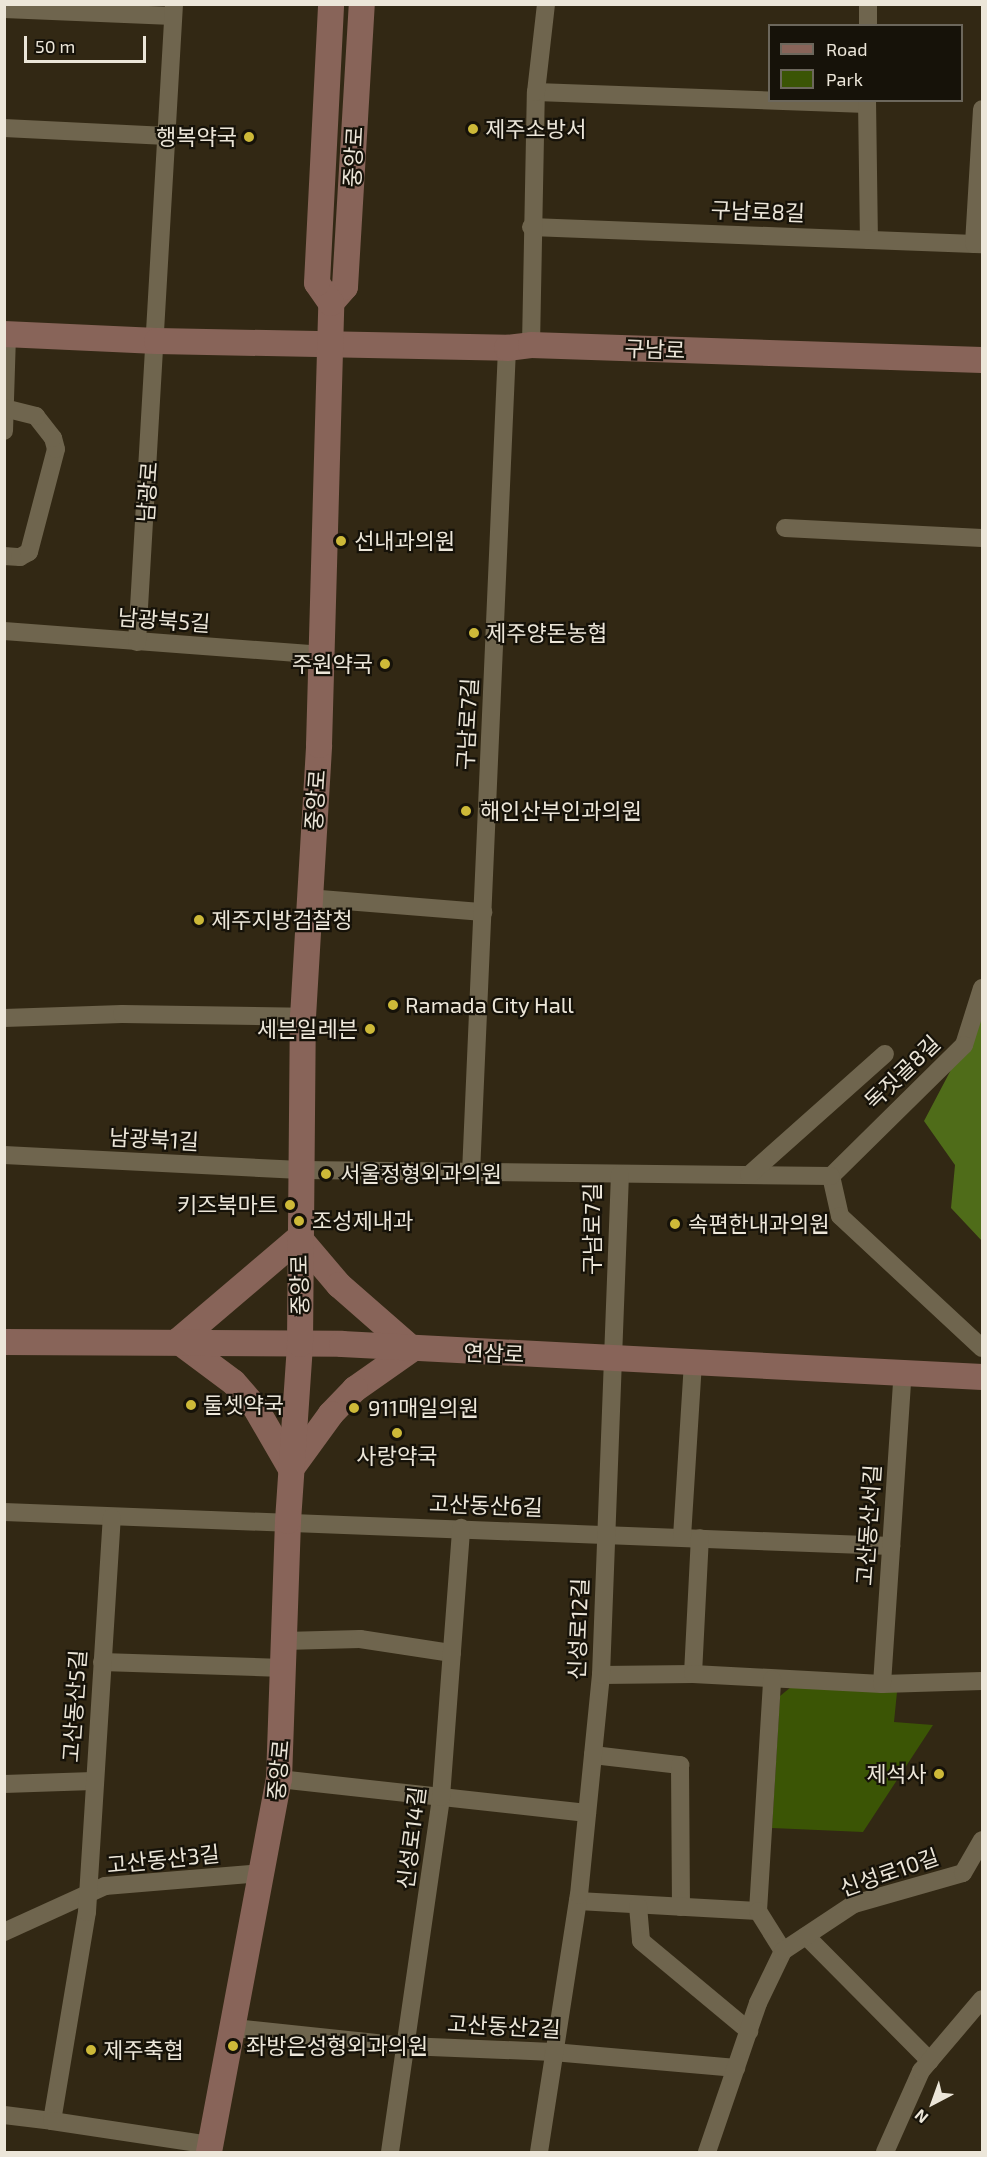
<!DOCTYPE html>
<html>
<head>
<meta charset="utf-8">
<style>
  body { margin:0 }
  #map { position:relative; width:987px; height:2157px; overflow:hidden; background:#322814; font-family:"Exo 2","Noto Sans KR",sans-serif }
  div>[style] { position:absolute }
  .green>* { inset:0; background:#3b5505 }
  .forest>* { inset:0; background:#4f6c19 }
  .street>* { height:18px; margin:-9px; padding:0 9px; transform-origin:9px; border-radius:9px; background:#6f654e }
  .secondary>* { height:26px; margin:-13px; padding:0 13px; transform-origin:13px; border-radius:13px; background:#886459 }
  .dots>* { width:16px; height:16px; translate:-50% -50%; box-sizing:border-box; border:3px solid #161209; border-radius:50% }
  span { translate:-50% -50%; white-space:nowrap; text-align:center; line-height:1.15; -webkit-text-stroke:4.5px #161209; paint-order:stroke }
  .poi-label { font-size:22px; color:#ece6d9 }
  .left { translate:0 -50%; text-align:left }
  .right { translate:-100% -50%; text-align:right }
  .street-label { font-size:22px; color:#ece6d9 }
  .frame { position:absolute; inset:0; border:6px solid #ece6d9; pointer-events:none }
  .legend { position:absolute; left:768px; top:24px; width:195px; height:78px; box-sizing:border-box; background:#161209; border:2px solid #6c675c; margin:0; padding:8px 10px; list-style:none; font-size:18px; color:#ece6d9 }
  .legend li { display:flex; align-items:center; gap:12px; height:30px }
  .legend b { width:30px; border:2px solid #6c675c }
  .north { position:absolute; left:903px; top:2073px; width:60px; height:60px; -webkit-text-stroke:4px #161209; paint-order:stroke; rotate:221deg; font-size:16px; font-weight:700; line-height:24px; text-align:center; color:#ece6d9 }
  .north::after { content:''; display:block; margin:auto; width:21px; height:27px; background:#ece6d9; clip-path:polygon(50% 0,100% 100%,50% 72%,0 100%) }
  .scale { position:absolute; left:24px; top:36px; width:122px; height:27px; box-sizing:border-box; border:3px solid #ece6d9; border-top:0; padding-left:8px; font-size:18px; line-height:21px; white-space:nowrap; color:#ece6d9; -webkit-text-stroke:4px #161209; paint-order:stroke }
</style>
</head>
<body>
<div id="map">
  <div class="green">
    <div style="clip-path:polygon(791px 1687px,897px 1692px,894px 1722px,933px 1725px,863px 1832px,772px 1828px,780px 1696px)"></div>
  </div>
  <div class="forest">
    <div style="clip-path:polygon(982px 988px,982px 1241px,951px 1208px,955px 1165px,924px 1121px,964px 1045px)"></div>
  </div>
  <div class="street">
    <div style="left:4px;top:9px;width:169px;rotate:2.4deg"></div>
    <div style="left:868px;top:26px;width:22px;rotate:-90deg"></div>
    <div style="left:536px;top:92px;width:331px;rotate:2.1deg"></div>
    <div style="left:867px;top:100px;width:140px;rotate:89.2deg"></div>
    <div style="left:4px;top:128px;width:163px;rotate:2.8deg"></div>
    <div style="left:531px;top:227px;width:451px;rotate:2.2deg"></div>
    <div style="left:974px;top:244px;width:135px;rotate:-86.6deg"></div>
    <div style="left:531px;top:345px;width:253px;rotate:-88.9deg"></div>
    <div style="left:536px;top:92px;width:89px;rotate:-83.5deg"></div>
    <div style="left:4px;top:431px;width:97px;rotate:-88.2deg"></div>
    <div style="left:785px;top:528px;width:197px;rotate:2.9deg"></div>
    <div style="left:4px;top:556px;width:16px;rotate:4deg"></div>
    <div style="left:20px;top:557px;width:10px;rotate:-29deg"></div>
    <div style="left:29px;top:552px;width:106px;rotate:-75.3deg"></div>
    <div style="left:56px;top:449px;width:11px;rotate:-105deg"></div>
    <div style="left:53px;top:438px;width:28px;rotate:-128deg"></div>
    <div style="left:36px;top:416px;width:32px;rotate:-166deg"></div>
    <div style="left:4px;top:631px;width:317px;rotate:4.3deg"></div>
    <div style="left:137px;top:642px;width:639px;rotate:-86.68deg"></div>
    <div style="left:308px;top:898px;width:176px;rotate:4.6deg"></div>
    <div style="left:982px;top:988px;width:60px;rotate:107.5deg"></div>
    <div style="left:964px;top:1045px;width:187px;rotate:135.4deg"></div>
    <div style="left:831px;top:1176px;width:41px;rotate:77.3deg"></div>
    <div style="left:840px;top:1216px;width:194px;rotate:42.9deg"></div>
    <div style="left:4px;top:1018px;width:118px;rotate:-1.9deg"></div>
    <div style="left:122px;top:1014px;width:181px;rotate:0.9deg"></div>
    <div style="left:4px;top:1155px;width:297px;rotate:2.9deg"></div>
    <div style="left:301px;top:1170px;width:530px;rotate:0.65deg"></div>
    <div style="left:471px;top:1173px;width:826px;rotate:-87.5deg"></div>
    <div style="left:749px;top:1175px;width:182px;rotate:-41.7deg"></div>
    <div style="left:4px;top:1512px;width:888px;rotate:2.2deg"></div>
    <div style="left:682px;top:1537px;width:176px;rotate:-86.4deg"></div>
    <div style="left:284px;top:1641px;width:76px;rotate:-1.5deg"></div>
    <div style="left:360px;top:1639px;width:93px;rotate:8.7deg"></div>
    <div style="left:102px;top:1662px;width:181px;rotate:1.9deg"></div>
    <div style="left:693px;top:1674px;width:136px;rotate:-87.1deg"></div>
    <div style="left:601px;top:1675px;width:92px;rotate:-0.6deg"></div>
    <div style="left:693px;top:1674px;width:189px;rotate:3deg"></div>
    <div style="left:882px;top:1684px;width:100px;rotate:-1.7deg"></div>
    <div style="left:882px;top:1684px;width:315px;rotate:-86.2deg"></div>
    <div style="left:593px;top:1755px;width:88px;rotate:6.6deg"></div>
    <div style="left:680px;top:1765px;width:142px;rotate:89.6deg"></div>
    <div style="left:279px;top:1779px;width:310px;rotate:6.3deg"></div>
    <div style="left:4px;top:1784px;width:89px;rotate:-1.9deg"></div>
    <div style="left:578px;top:1901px;width:180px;rotate:3.2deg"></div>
    <div style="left:638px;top:1906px;width:35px;rotate:85deg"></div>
    <div style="left:641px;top:1941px;width:141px;rotate:39.8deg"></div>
    <div style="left:758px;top:1911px;width:232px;rotate:-86.5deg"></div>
    <div style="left:758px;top:1911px;width:47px;rotate:58deg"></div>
    <div style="left:4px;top:1932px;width:111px;rotate:-24.5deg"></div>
    <div style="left:105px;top:1886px;width:160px;rotate:-4.7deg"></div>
    <div style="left:806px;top:1936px;width:176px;rotate:45.2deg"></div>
    <div style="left:234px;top:2028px;width:173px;rotate:6deg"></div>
    <div style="left:406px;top:2046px;width:147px;rotate:2.3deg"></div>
    <div style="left:553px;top:2052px;width:184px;rotate:5deg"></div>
    <div style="left:4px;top:2115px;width:48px;rotate:7.1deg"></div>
    <div style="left:52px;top:2121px;width:212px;rotate:-80.5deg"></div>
    <div style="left:87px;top:1912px;width:395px;rotate:-86.4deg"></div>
    <div style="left:52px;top:2121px;width:161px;rotate:8.6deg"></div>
    <div style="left:390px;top:2152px;width:359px;rotate:-81.8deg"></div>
    <div style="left:441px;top:1797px;width:270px;rotate:-85.7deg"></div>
    <div style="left:539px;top:2152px;width:260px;rotate:-81.2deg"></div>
    <div style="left:579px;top:1895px;width:221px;rotate:-84.3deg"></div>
    <div style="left:601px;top:1675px;width:501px;rotate:-87.83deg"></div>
    <div style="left:707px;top:2152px;width:157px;rotate:-71.1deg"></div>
    <div style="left:758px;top:2003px;width:58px;rotate:-64.3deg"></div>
    <div style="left:783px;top:1951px;width:85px;rotate:-33.5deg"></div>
    <div style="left:854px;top:1904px;width:113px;rotate:-15.9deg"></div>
    <div style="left:963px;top:1873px;width:38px;rotate:-60deg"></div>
    <div style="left:885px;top:2152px;width:89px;rotate:-66deg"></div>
    <div style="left:921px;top:2071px;width:94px;rotate:-49.7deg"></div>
  </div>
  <div class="secondary">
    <div style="left:331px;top:303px;width:21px;rotate:-49deg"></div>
    <div style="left:345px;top:287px;width:284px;rotate:-86.6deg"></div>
    <div style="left:4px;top:334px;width:153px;rotate:2.6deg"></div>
    <div style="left:157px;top:341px;width:350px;rotate:1.1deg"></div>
    <div style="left:507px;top:348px;width:24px;rotate:-7deg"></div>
    <div style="left:531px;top:345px;width:451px;rotate:1.9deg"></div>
    <div style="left:299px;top:1238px;width:62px;rotate:49.6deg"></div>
    <div style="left:339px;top:1285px;width:97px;rotate:41.2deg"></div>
    <div style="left:412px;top:1349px;width:70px;rotate:144.9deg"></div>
    <div style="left:355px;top:1389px;width:35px;rotate:134deg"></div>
    <div style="left:331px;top:1414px;width:68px;rotate:126deg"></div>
    <div style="left:291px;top:1469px;width:72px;rotate:-120.1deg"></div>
    <div style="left:255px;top:1407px;width:33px;rotate:-131deg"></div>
    <div style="left:233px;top:1382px;width:69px;rotate:-143.3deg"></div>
    <div style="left:178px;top:1341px;width:159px;rotate:-40.4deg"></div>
    <div style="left:4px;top:1342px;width:338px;rotate:0.3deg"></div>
    <div style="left:342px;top:1344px;width:641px;rotate:2.95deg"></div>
    <div style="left:209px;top:2152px;width:380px;rotate:-79.4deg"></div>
    <div style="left:279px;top:1779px;width:258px;rotate:-88deg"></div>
    <div style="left:288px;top:1521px;width:177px;rotate:-86.1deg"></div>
    <div style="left:300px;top:1344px;width:327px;rotate:-89.5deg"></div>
    <div style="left:303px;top:1017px;width:272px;rotate:-86.6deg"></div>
    <div style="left:319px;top:745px;width:442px;rotate:-88.4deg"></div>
    <div style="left:331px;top:303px;width:24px;rotate:-125deg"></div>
    <div style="left:317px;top:283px;width:279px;rotate:-87.1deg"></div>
  </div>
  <div class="dots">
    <div style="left:473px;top:129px;background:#cdb938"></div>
    <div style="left:249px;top:137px;background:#cdb938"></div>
    <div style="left:341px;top:541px;background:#cdb938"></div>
    <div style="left:474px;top:633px;background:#cdb938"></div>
    <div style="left:385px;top:664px;background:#cdb938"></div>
    <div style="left:466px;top:811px;background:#cdb938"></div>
    <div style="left:199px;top:920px;background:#cdb938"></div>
    <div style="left:393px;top:1005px;background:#cdb938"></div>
    <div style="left:370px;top:1029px;background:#cdb938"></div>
    <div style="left:326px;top:1174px;background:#cdb938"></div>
    <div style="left:290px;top:1205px;background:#cdb938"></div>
    <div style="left:299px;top:1221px;background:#cdb938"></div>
    <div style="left:675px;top:1224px;background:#cdb938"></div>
    <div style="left:191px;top:1405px;background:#cdb938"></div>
    <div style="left:354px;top:1408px;background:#cdb938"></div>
    <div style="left:397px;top:1433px;background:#cdb938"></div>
    <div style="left:939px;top:1774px;background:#cdb938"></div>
    <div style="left:233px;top:2046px;background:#cdb938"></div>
    <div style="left:91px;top:2050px;background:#cdb938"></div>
  </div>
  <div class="poi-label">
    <span class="left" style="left:485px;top:129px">제주소방서</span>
    <span class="right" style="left:237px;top:137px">행복약국</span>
    <span class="left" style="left:354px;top:541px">선내과의원</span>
    <span class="left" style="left:486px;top:633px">제주양돈농협</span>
    <span class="right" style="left:373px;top:664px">주원약국</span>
    <span class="left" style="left:480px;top:811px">해인산부인과의원</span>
    <span class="left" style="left:211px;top:920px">제주지방검찰청</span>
    <span class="left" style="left:405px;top:1005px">Ramada City Hall</span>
    <span class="right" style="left:358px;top:1029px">세븐일레븐</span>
    <span class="left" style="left:340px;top:1174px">서울정형외과의원</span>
    <span class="right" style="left:278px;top:1205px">키즈북마트</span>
    <span class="left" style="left:312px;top:1221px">조성제내과</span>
    <span class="left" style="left:688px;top:1224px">속편한내과의원</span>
    <span class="left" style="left:203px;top:1405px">둘셋약국</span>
    <span class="left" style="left:368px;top:1408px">911매일의원</span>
    <span style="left:397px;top:1456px">사랑약국</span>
    <span class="right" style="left:927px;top:1774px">제석사</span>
    <span class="left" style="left:246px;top:2046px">좌방은성형외과의원</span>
    <span class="left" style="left:103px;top:2050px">제주축협</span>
  </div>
  <div class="street-label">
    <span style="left:353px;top:157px;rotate:-87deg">중앙로</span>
    <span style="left:758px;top:211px;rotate:2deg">구남로8길</span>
    <span style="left:655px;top:349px;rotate:2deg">구남로</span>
    <span style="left:147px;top:492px;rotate:-86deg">남광로</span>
    <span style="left:164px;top:620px;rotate:4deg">남광북5길</span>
    <span style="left:467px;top:724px;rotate:-87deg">구남로7길</span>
    <span style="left:315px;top:800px;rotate:-86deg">중앙로</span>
    <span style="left:902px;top:1072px;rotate:-44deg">독짓골8길</span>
    <span style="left:154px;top:1139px;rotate:3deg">남광북1길</span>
    <span style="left:592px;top:1229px;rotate:-90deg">구남로7길</span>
    <span style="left:299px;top:1285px;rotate:-91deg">중앙로</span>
    <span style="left:494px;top:1353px;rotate:2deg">연삼로</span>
    <span style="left:486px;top:1505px;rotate:2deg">고산동산6길</span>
    <span style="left:868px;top:1525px;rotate:-86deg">고산동산서길</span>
    <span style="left:578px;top:1629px;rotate:-88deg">신성로12길</span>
    <span style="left:74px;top:1706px;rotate:-86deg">고산동산5길</span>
    <span style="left:278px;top:1770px;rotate:-85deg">중앙로</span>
    <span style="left:411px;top:1838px;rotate:-83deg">신성로14길</span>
    <span style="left:163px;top:1859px;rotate:-6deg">고산동산3길</span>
    <span style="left:889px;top:1872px;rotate:-19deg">신성로10길</span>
    <span style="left:504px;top:2026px;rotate:3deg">고산동산2길</span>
  </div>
  <div class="frame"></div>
  <ul class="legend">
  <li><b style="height:8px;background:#886459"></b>Road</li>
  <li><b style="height:16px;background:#3b5505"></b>Park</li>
  </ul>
  <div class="north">N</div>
  <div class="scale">50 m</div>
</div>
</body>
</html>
